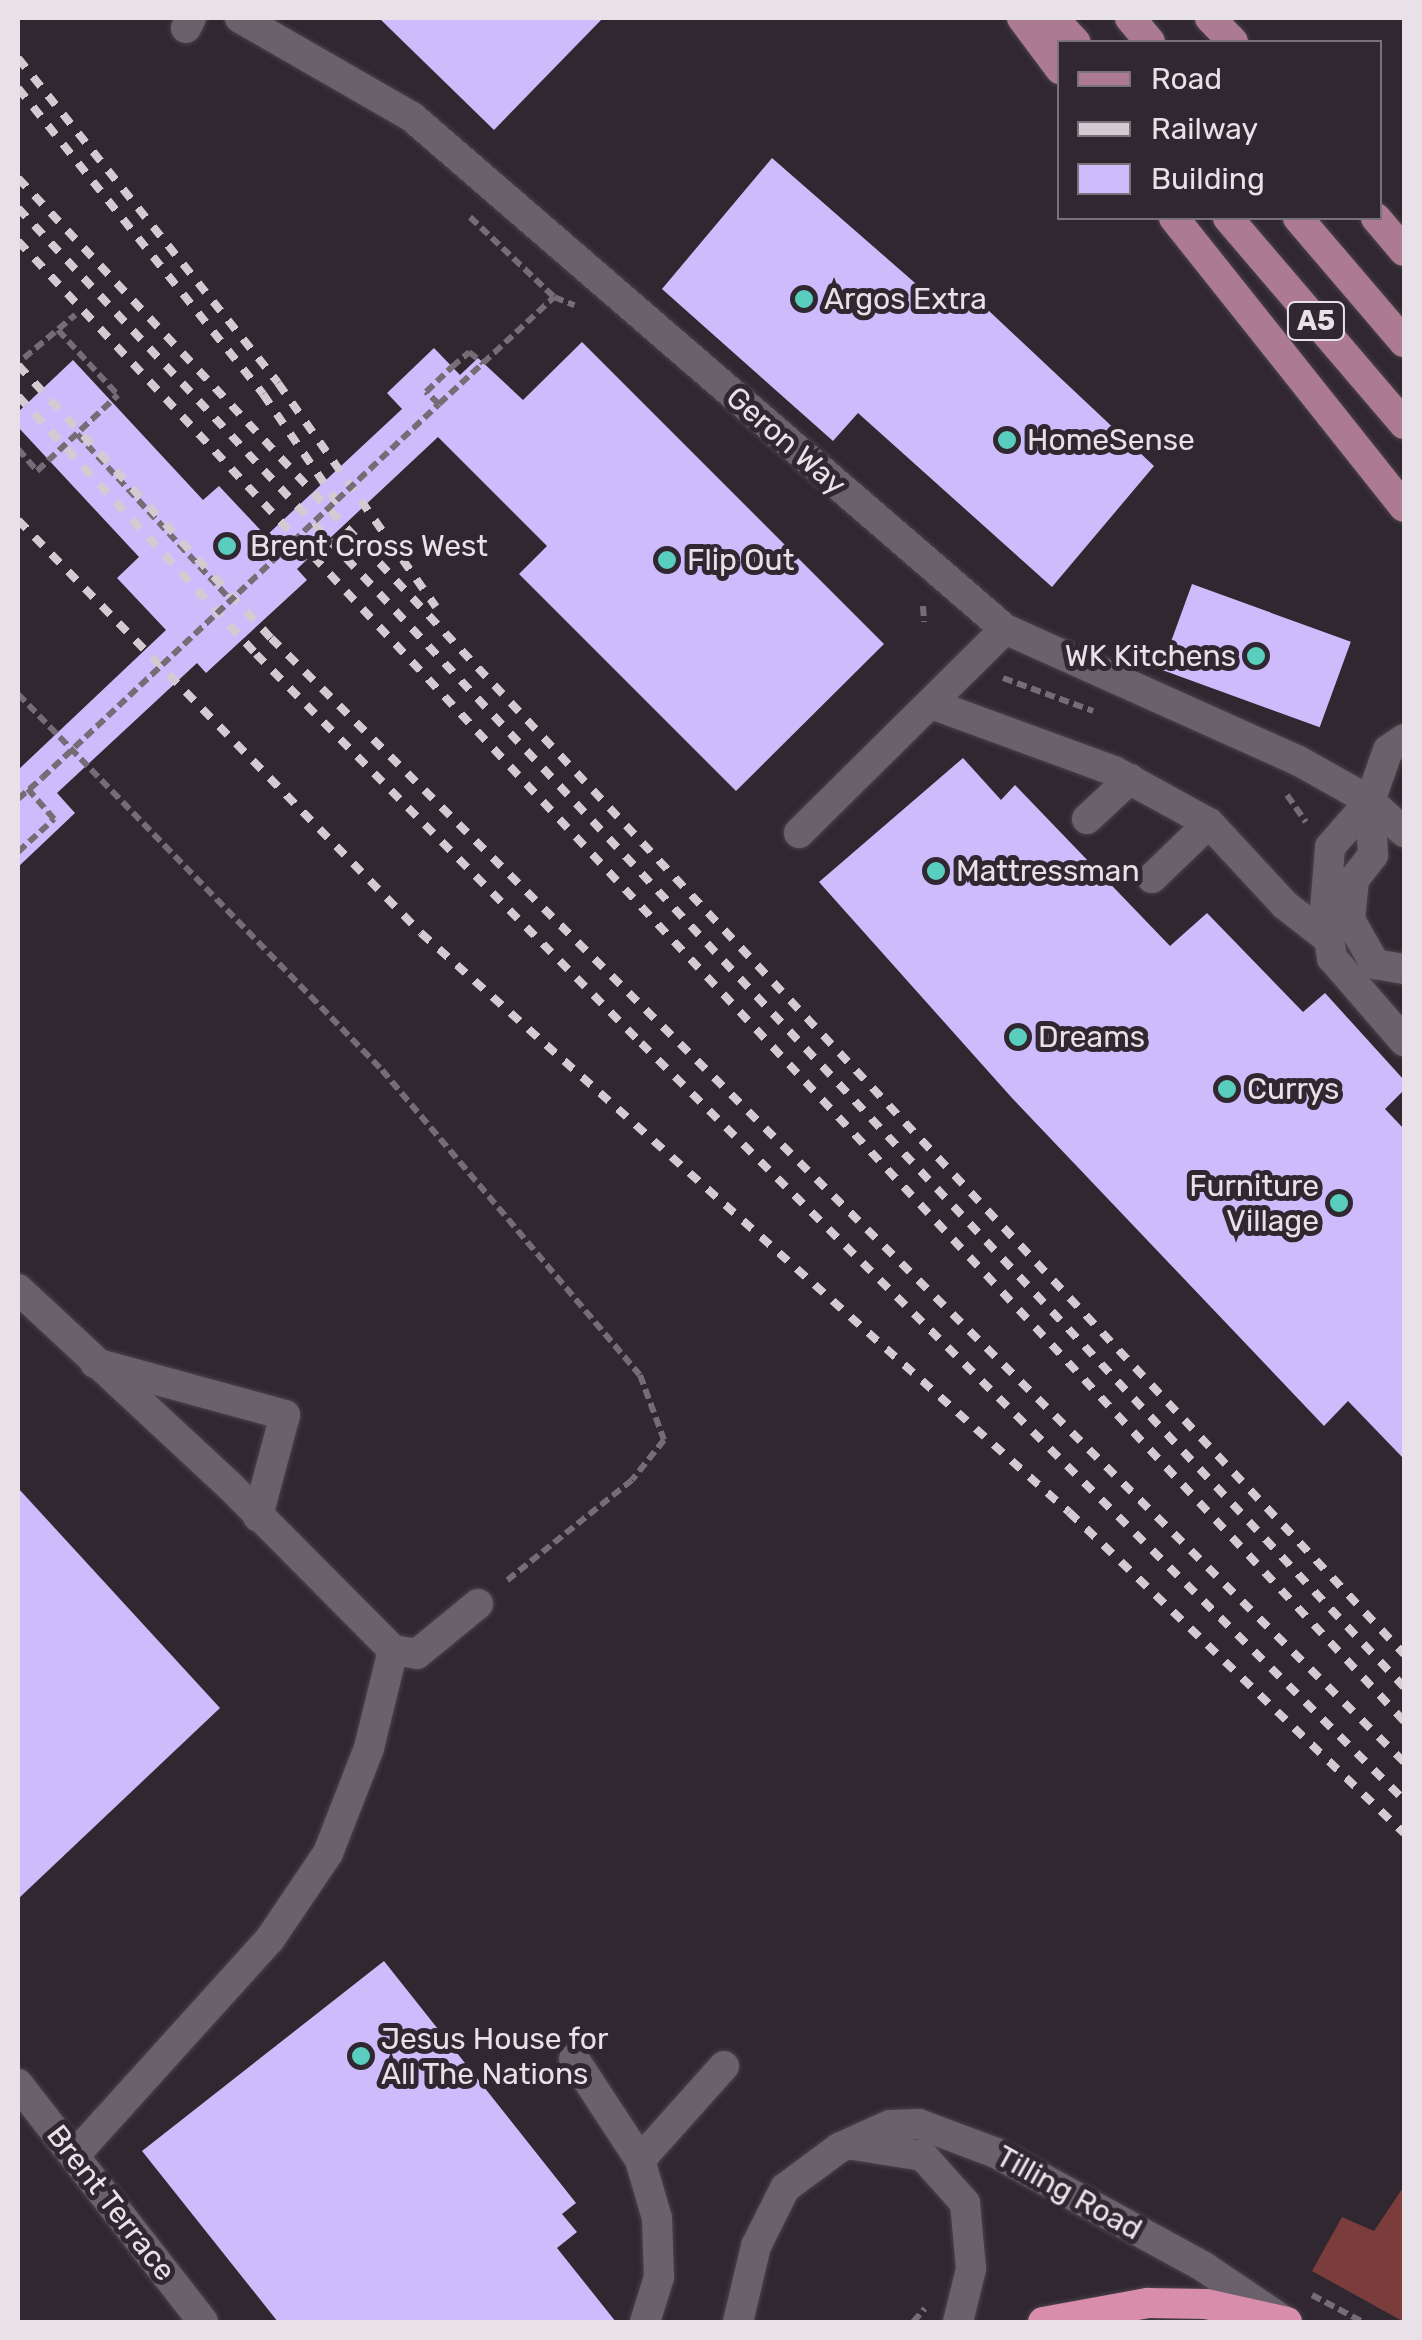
<!DOCTYPE html>
<html>
<head>
<meta charset="utf-8">
<style>
  body { margin:0 }
  #map { position:relative; width:1422px; height:2340px; overflow:hidden; background:#302730; font-family:Rubik,sans-serif }
  div>[style] { position:absolute }
  .green>* { inset:0; background:#7a3d3c }
  .building>* { inset:0; background:#cdbbfb; transform-origin:0 0 }
  .path>* { height:6px; margin-top:-3px; transform-origin:0; background:repeating-linear-gradient(90deg,#756d75 0 10px,transparent 0 15px) }
  .roads { filter:drop-shadow(0 0 2px #4a424a) drop-shadow(0 0 2px #4a424a) }
  .minor>* { height:30px; margin:-15px; padding:0 15px; transform-origin:15px; border-radius:15px; background:#6b616b }
  .major>* { height:30px; margin:-15px; padding:0 15px; transform-origin:15px; border-radius:15px; background:#ac7b91 }
  .highway>* { height:30px; margin:-15px; padding:0 15px; transform-origin:15px; border-radius:15px; background:#d88dab }
  .rail>* { height:8px; margin-top:-4px; transform-origin:0; background:repeating-linear-gradient(90deg,#d2cbd2 0 12px,transparent 0 24px) }
  .path-bridge>* { height:6px; margin-top:-3px; transform-origin:0; background:repeating-linear-gradient(90deg,#756d75 0 10px,transparent 0 15px) }
  .dots>* { width:28px; height:28px; translate:-50% -50%; box-sizing:border-box; border:5px solid #302730; border-radius:50% }
  span { translate:-50% -50%; white-space:nowrap; text-align:center; line-height:1.15; -webkit-text-stroke:10px #302730; paint-order:stroke }
  .shield-label span { padding:2px 8px; background:#302730; border:2px solid; border-radius:8px; -webkit-text-stroke-width:0 }
  .shield-label { font-size:28px; color:#e8e2e8; font-weight:700 }
  .poi-label { font-size:30px; color:#e8e2e8 }
  .left { translate:0 -50%; text-align:left }
  .right { translate:-100% -50%; text-align:right }
  .street-label { font-size:30px; color:#e8e2e8 }
  .frame { position:absolute; inset:0; border:20px solid #e8e2e8; pointer-events:none }
  .legend { position:absolute; left:1057px; top:40px; width:325px; height:180px; box-sizing:border-box; background:#302730; border:2px solid #7a727a; margin:0; padding:12px 18px; list-style:none; font-size:30px; color:#e8e2e8 }
  .legend li { display:flex; align-items:center; gap:20px; height:50px }
  .legend b { width:50px; border:2px solid #7a727a }
</style>
</head>
<body>
<div id="map">
  <div class="green">
    <div style="clip-path:polygon(1404px 2186px,1404px 2322px,1312px 2271px,1342px 2217px,1374px 2231px)"></div>
  </div>
  <div class="building">
    <div style="clip-path:polygon(379px 18px,603px 18px,494px 130px)"></div>
    <div style="clip-path:polygon(772px 158px,946px 310px,970px 293px,1154px 466px,1052px 587px,858px 413px,833px 441px,662px 289px)"></div>
    <div style="clip-path:polygon(582px 342px,884px 644px,736px 791px,519px 574px,547px 546px,438px 437px,297px 569px,307px 580px,206px 673px,197px 663px,57px 793px,75px 813px,18px 867px,18px 770px,166px 630px,117px 578px,139px 557px,18px 427px,18px 412px,73px 360px,203px 500px,219px 486px,266px 536px,402px 409px,387px 393px,434px 348px,460px 375px,478px 358px,523px 400px)"></div>
    <div style="left:1192px;top:584px;width:169px;height:91px;rotate:20deg"></div>
    <div style="clip-path:polygon(963px 758px,1001px 800px,1015px 785px,1170px 946px,1207px 913px,1303px 1012px,1325px 993px,1404px 1080px,1404px 1090px,1385px 1109px,1404px 1129px,1404px 1459px,1348px 1401px,1324px 1426px,1012px 1098px,819px 882px)"></div>
    <div style="clip-path:polygon(18px 1488px,220px 1708px,18px 1899px)"></div>
    <div style="clip-path:polygon(384px 1961px,576px 2203px,562px 2214px,577px 2232px,557px 2248px,616px 2322px,278px 2322px,142px 2151px)"></div>
  </div>
  <div class="path">
    <div style="left:470px;top:217px;width:116px;rotate:43.6deg"></div>
    <div style="left:554px;top:297px;width:22px;rotate:22deg"></div>
    <div style="left:58px;top:330px;width:88px;rotate:47.3deg"></div>
    <div style="left:24px;top:358px;width:67px;rotate:-40.1deg"></div>
    <div style="left:439px;top:404px;width:157px;rotate:-42.9deg"></div>
    <div style="left:439px;top:404px;width:18px;rotate:-137deg"></div>
    <div style="left:426px;top:392px;width:36px;rotate:-44deg"></div>
    <div style="left:452px;top:367px;width:23px;rotate:-41deg"></div>
    <div style="left:469px;top:352px;width:18px;rotate:38deg"></div>
    <div style="left:77px;top:434px;width:225px;rotate:47.2deg"></div>
    <div style="left:18px;top:449px;width:29px;rotate:49deg"></div>
    <div style="left:923px;top:606px;width:16px;rotate:86deg"></div>
    <div style="left:1003px;top:678px;width:96px;rotate:20.1deg"></div>
    <div style="left:18px;top:694px;width:523px;rotate:45.93deg"></div>
    <div style="left:382px;top:1070px;width:399px;rotate:49.8deg"></div>
    <div style="left:640px;top:1375px;width:69px;rotate:69.7deg"></div>
    <div style="left:664px;top:1440px;width:51px;rotate:128.7deg"></div>
    <div style="left:632px;top:1480px;width:164px;rotate:141.2deg"></div>
    <div style="left:1287px;top:795px;width:33px;rotate:55deg"></div>
    <div style="left:18px;top:799px;width:32px;rotate:-41deg"></div>
    <div style="left:18px;top:852px;width:49px;rotate:-42.5deg"></div>
    <div style="left:54px;top:819px;width:40px;rotate:-131deg"></div>
    <div style="left:1312px;top:2295px;width:58px;rotate:27.9deg"></div>
    <div style="left:913px;top:2322px;width:18px;rotate:-49deg"></div>
  </div>
  <div class="roads">
    <div class="minor">
      <div style="left:240px;top:18px;width:198px;rotate:29.9deg"></div>
      <div style="left:412px;top:117px;width:783px;rotate:40.81deg"></div>
      <div style="left:1005px;top:629px;width:322px;rotate:24.2deg"></div>
      <div style="left:1299px;top:761px;width:81px;rotate:29.4deg"></div>
      <div style="left:1370px;top:801px;width:46px;rotate:42.4deg"></div>
      <div style="left:186px;top:28px;width:11px;rotate:-63deg"></div>
      <div style="left:934px;top:705px;width:192px;rotate:20.1deg"></div>
      <div style="left:1114px;top:771px;width:108px;rotate:28.7deg"></div>
      <div style="left:1404px;top:739px;width:19px;rotate:145deg"></div>
      <div style="left:1388px;top:750px;width:54px;rotate:109.4deg"></div>
      <div style="left:1370px;top:801px;width:61px;rotate:131deg"></div>
      <div style="left:1330px;top:847px;width:63px;rotate:94.5deg"></div>
      <div style="left:1325px;top:910px;width:49px;rotate:81.7deg"></div>
      <div style="left:1332px;top:958px;width:110px;rotate:49.1deg"></div>
      <div style="left:1370px;top:801px;width:54px;rotate:86.8deg"></div>
      <div style="left:1373px;top:855px;width:31px;rotate:128deg"></div>
      <div style="left:1354px;top:879px;width:41px;rotate:95.6deg"></div>
      <div style="left:1350px;top:920px;width:51px;rotate:60.4deg"></div>
      <div style="left:1375px;top:964px;width:29px;rotate:10deg"></div>
      <div style="left:1087px;top:819px;width:59px;rotate:-42.9deg"></div>
      <div style="left:799px;top:833px;width:290px;rotate:-44.7deg"></div>
      <div style="left:1152px;top:878px;width:79px;rotate:-44deg"></div>
      <div style="left:1209px;top:823px;width:112px;rotate:47.2deg"></div>
      <div style="left:1285px;top:905px;width:52px;rotate:38deg"></div>
      <div style="left:18px;top:1289px;width:289px;rotate:42.9deg"></div>
      <div style="left:230px;top:1486px;width:231px;rotate:45.2deg"></div>
      <div style="left:393px;top:1650px;width:101px;rotate:103.8deg"></div>
      <div style="left:369px;top:1748px;width:113px;rotate:111.3deg"></div>
      <div style="left:328px;top:1853px;width:104px;rotate:124deg"></div>
      <div style="left:270px;top:1939px;width:291px;rotate:132.1deg"></div>
      <div style="left:95px;top:1363px;width:197px;rotate:15.3deg"></div>
      <div style="left:285px;top:1415px;width:105px;rotate:105deg"></div>
      <div style="left:393px;top:1650px;width:24px;rotate:9deg"></div>
      <div style="left:417px;top:1654px;width:79px;rotate:-39.3deg"></div>
      <div style="left:574px;top:2059px;width:121px;rotate:56.8deg"></div>
      <div style="left:640px;top:2160px;width:60px;rotate:73.7deg"></div>
      <div style="left:657px;top:2218px;width:59px;rotate:88.1deg"></div>
      <div style="left:659px;top:2277px;width:47px;rotate:107.3deg"></div>
      <div style="left:18px;top:2084px;width:301px;rotate:52.1deg"></div>
      <div style="left:853px;top:2145px;width:71px;rotate:8.9deg"></div>
      <div style="left:923px;top:2156px;width:63px;rotate:48.2deg"></div>
      <div style="left:965px;top:2203px;width:66px;rotate:84.8deg"></div>
      <div style="left:971px;top:2269px;width:55px;rotate:103.8deg"></div>
      <div style="left:640px;top:2160px;width:126px;rotate:-48.2deg"></div>
      <div style="left:738px;top:2322px;width:78px;rotate:-76.7deg"></div>
      <div style="left:756px;top:2246px;width:65px;rotate:-63.4deg"></div>
      <div style="left:785px;top:2188px;width:67px;rotate:-36.5deg"></div>
      <div style="left:839px;top:2148px;width:56px;rotate:-24.3deg"></div>
      <div style="left:890px;top:2125px;width:29px;rotate:-2deg"></div>
      <div style="left:919px;top:2124px;width:82px;rotate:20.6deg"></div>
      <div style="left:996px;top:2153px;width:237px;rotate:28.7deg"></div>
      <div style="left:1204px;top:2267px;width:97px;rotate:34deg"></div>
    </div>
    <div class="major">
      <div style="left:1022px;top:18px;width:64px;rotate:53.3deg"></div>
      <div style="left:1053px;top:18px;width:33px;rotate:47deg"></div>
      <div style="left:1130px;top:18px;width:31px;rotate:50deg"></div>
      <div style="left:1210px;top:18px;width:33px;rotate:46deg"></div>
      <div style="left:1174px;top:218px;width:369px;rotate:51.5deg"></div>
      <div style="left:1228px;top:218px;width:271px;rotate:49.5deg"></div>
      <div style="left:1298px;top:218px;width:163px;rotate:49.5deg"></div>
      <div style="left:1376px;top:218px;width:43px;rotate:49.7deg"></div>
    </div>
    <div class="highway">
      <div style="left:1043px;top:2322px;width:107px;rotate:-10.3deg"></div>
      <div style="left:1148px;top:2303px;width:58px;rotate:1deg"></div>
      <div style="left:1206px;top:2304px;width:83px;rotate:12.5deg"></div>
    </div>
  </div>
  <div class="rail">
    <div style="left:18px;top:58px;width:416px;rotate:51.3deg"></div>
    <div style="left:278px;top:383px;width:274px;rotate:54.8deg"></div>
    <div style="left:18px;top:88px;width:392px;rotate:51.3deg"></div>
    <div style="left:263px;top:394px;width:138px;rotate:55.6deg"></div>
    <div style="left:18px;top:178px;width:2025px;rotate:46.8deg"></div>
    <div style="left:18px;top:208px;width:2027px;rotate:46.86deg"></div>
    <div style="left:18px;top:241px;width:2028px;rotate:46.88deg"></div>
    <div style="left:18px;top:365px;width:372px;rotate:47.2deg"></div>
    <div style="left:271px;top:638px;width:1596px;rotate:44.77deg"></div>
    <div style="left:18px;top:396px;width:351px;rotate:47.3deg"></div>
    <div style="left:256px;top:654px;width:547px;rotate:45.3deg"></div>
    <div style="left:641px;top:1043px;width:1075px;rotate:44.77deg"></div>
    <div style="left:18px;top:520px;width:577px;rotate:45.7deg"></div>
    <div style="left:421px;top:933px;width:869px;rotate:41.78deg"></div>
    <div style="left:1069px;top:1512px;width:464px;rotate:43.8deg"></div>
  </div>
  <div class="path-bridge">
    <div style="left:37px;top:471px;width:111px;rotate:-43.2deg"></div>
    <div style="left:42px;top:778px;width:545px;rotate:-43.29deg"></div>
  </div>
  <div class="dots">
    <div style="left:804px;top:299px;background:#5acebe"></div>
    <div style="left:1007px;top:440px;background:#5acebe"></div>
    <div style="left:227px;top:546px;background:#5acebe"></div>
    <div style="left:667px;top:560px;background:#5acebe"></div>
    <div style="left:1256px;top:656px;background:#5acebe"></div>
    <div style="left:936px;top:871px;background:#5acebe"></div>
    <div style="left:1018px;top:1037px;background:#5acebe"></div>
    <div style="left:1227px;top:1089px;background:#5acebe"></div>
    <div style="left:1339px;top:1203px;background:#5acebe"></div>
    <div style="left:361px;top:2056px;background:#5acebe"></div>
  </div>
  <div class="shield-label">
    <span style="left:1316px;top:321px">A5</span>
  </div>
  <div class="poi-label">
    <span class="left" style="left:824px;top:299px">Argos Extra</span>
    <span class="left" style="left:1027px;top:440px">HomeSense</span>
    <span class="left" style="left:250px;top:546px">Brent Cross West</span>
    <span class="left" style="left:687px;top:560px">Flip Out</span>
    <span class="right" style="left:1236px;top:656px">WK Kitchens</span>
    <span class="left" style="left:956px;top:871px">Mattressman</span>
    <span class="left" style="left:1038px;top:1037px">Dreams</span>
    <span class="left" style="left:1247px;top:1089px">Currys</span>
    <span class="right" style="left:1319px;top:1203px">Furniture<br>Village</span>
    <span class="left" style="left:381px;top:2056px">Jesus House for<br>All The Nations</span>
  </div>
  <div class="street-label">
    <span style="left:786px;top:441px;rotate:41deg">Geron Way</span>
    <span style="left:1069px;top:2193px;rotate:29deg">Tilling Road</span>
    <span style="left:111px;top:2203px;rotate:52deg">Brent Terrace</span>
  </div>
  <div class="frame"></div>
  <ul class="legend">
  <li><b style="height:12px;background:#ac7b91"></b>Road</li>
  <li><b style="height:12px;background:#d2cbd2"></b>Railway</li>
  <li><b style="height:28px;background:#cdbbfb"></b>Building</li>
  </ul>
</div>
</body>
</html>
